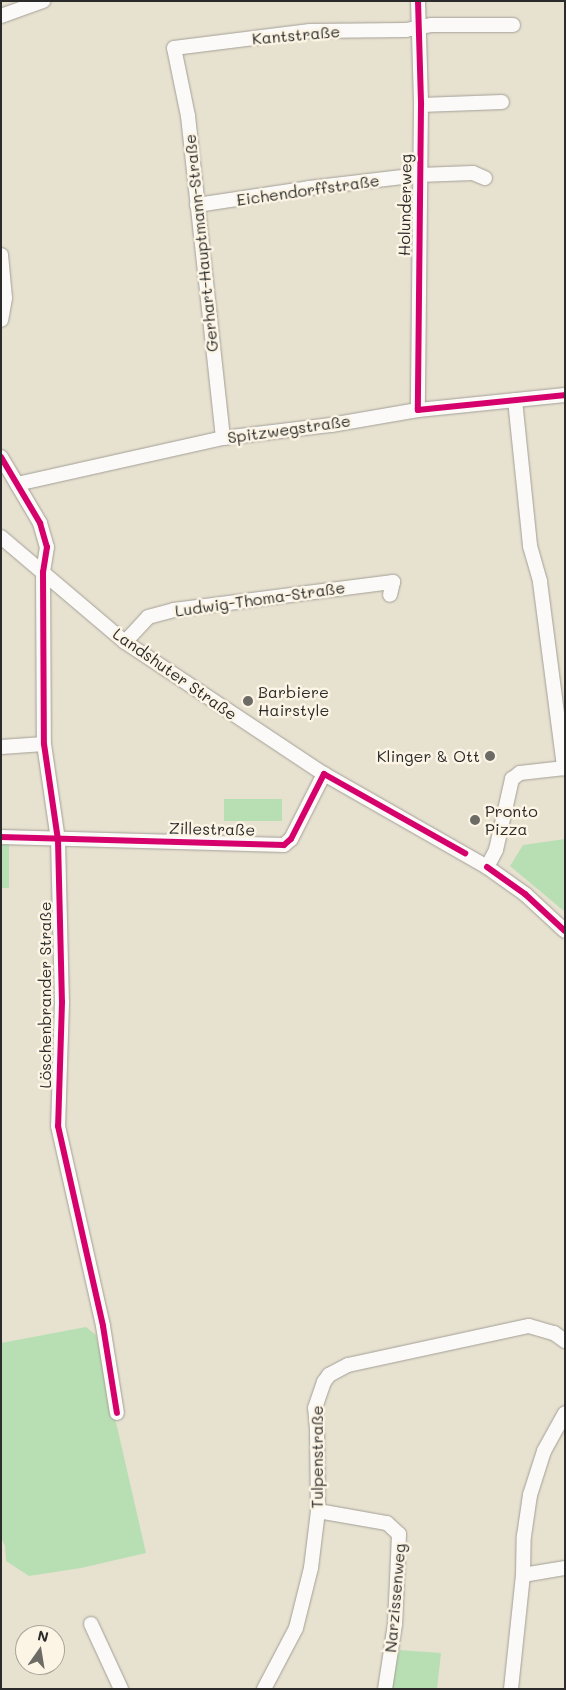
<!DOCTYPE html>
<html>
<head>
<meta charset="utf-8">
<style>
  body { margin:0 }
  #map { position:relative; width:566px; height:1690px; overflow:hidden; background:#e7e1d0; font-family:Mali,sans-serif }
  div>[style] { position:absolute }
  .green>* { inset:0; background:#b8dfb3; transform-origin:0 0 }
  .roads { filter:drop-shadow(0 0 1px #a3a096) drop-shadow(0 0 1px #a3a096) }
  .minor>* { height:14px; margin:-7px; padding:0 7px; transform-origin:7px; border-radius:7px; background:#fbfaf8 }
  .cycleway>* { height:6px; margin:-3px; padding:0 3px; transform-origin:3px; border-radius:3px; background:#d6006c }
  .dots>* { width:14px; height:14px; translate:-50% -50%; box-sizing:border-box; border:2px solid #fcf5e5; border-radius:50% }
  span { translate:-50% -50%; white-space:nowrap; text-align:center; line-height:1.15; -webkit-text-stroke:5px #fcf5e5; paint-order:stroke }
  .street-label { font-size:16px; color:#2b2b2b }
  .poi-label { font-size:16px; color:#2b2b2b }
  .left { translate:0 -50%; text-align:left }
  .right { translate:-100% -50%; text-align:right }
  .frame { position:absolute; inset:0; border:2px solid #2b2b2b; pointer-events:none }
  .north { position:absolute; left:15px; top:1625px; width:50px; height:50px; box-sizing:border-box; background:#fcf5e5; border:1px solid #a8a49b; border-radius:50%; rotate:13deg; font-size:14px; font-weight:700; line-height:20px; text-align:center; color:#2b2b2b }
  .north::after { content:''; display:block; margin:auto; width:18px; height:22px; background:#6d6b65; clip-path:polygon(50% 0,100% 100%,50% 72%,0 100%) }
</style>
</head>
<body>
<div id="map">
  <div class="green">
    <div style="left:282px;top:799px;width:22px;height:58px;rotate:90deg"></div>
    <div style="clip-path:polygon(565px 839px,565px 912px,510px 866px,523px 845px)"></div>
    <div style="left:1px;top:842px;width:8px;height:46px"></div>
    <div style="clip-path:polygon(86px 1327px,96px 1335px,146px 1553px,81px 1568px,29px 1576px,6px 1561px,5px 1546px,1px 1538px,1px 1343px)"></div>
    <div style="clip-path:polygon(399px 1650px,441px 1653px,437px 1689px,392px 1689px)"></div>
  </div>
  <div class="roads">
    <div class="minor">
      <div style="left:418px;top:1px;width:104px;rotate:88.3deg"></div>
      <div style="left:421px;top:105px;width:305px;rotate:90.6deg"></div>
      <div style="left:1px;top:16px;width:45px;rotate:-19.7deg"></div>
      <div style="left:421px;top:105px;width:81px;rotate:-2.1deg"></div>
      <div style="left:197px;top:205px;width:113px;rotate:-8.6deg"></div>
      <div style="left:309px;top:188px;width:111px;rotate:-6.7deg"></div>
      <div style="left:419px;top:175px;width:54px;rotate:-2.1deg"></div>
      <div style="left:473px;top:173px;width:13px;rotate:23deg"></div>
      <div style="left:1px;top:255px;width:43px;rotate:84.7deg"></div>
      <div style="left:5px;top:298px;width:22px;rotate:100deg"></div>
      <div style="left:515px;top:400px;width:147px;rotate:84.1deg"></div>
      <div style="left:530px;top:546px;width:37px;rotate:74deg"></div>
      <div style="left:540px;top:582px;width:188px;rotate:82.6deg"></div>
      <div style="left:223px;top:438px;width:324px;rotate:-96.2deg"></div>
      <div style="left:188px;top:116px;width:69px;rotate:-101.6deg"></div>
      <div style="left:174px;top:48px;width:137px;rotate:-7.1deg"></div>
      <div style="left:310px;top:31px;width:96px;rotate:-0.6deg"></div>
      <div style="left:406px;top:30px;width:25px;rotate:-11deg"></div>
      <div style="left:431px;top:25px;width:82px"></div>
      <div style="left:1px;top:457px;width:77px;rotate:59.4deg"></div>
      <div style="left:40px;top:523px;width:25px;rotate:74deg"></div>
      <div style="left:47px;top:547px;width:25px;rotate:99deg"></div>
      <div style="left:43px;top:572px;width:172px;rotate:89.7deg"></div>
      <div style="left:44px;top:744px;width:97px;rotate:81.7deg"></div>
      <div style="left:58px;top:840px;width:162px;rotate:88.6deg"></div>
      <div style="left:62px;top:1002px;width:124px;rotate:91.8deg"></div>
      <div style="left:58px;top:1126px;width:205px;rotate:77.3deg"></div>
      <div style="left:103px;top:1326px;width:88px;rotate:80.9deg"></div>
      <div style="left:17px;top:484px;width:211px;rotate:-12.6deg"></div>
      <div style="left:223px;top:438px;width:109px;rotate:-6.9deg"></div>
      <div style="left:331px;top:425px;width:88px;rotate:-9.8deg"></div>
      <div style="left:418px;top:410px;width:148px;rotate:-5.8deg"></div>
      <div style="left:1px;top:537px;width:162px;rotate:40.3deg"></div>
      <div style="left:125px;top:642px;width:239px;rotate:33.6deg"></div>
      <div style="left:324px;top:774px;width:188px;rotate:29.7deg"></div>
      <div style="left:487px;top:867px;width:47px;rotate:35.4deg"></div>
      <div style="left:525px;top:894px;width:54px;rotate:42.8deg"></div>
      <div style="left:125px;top:642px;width:34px;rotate:-47deg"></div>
      <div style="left:148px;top:617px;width:27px;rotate:-15deg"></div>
      <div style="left:174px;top:610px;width:221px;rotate:-7.3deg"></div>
      <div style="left:393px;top:582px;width:13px;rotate:103deg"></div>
      <div style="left:1px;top:747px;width:43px;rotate:-4deg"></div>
      <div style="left:1px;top:837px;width:283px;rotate:1.6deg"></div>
      <div style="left:284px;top:845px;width:9px;rotate:-41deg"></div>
      <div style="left:291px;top:839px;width:73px;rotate:-63.1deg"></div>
      <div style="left:487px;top:867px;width:19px;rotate:-62deg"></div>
      <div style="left:496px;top:850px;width:73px;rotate:-77.3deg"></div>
      <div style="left:512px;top:779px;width:10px;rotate:-37deg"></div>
      <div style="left:520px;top:773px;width:45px;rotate:-6.3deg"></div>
      <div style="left:318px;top:1511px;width:70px;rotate:9.9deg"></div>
      <div style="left:387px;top:1523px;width:16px;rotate:43deg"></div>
      <div style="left:399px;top:1534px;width:90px;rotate:92.5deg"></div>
      <div style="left:395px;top:1624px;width:66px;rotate:98.7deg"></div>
      <div style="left:523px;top:1575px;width:43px;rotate:-9.5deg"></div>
      <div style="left:91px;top:1624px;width:72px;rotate:65.2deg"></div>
      <div style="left:264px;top:1689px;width:69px;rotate:-62.3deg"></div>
      <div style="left:296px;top:1628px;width:62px;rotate:-76deg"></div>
      <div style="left:311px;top:1568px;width:57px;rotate:-83deg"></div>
      <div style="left:318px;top:1511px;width:82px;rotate:-90.7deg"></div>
      <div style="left:317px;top:1429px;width:21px;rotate:-95deg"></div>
      <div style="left:315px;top:1408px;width:28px;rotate:-71deg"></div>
      <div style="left:324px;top:1382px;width:9px;rotate:-54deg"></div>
      <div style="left:329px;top:1375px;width:21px;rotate:-28deg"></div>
      <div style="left:348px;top:1365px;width:185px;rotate:-12.2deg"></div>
      <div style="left:529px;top:1326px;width:26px;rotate:16deg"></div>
      <div style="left:554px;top:1333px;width:14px;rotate:36deg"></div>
      <div style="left:511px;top:1689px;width:115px;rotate:-84deg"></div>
      <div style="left:523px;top:1575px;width:39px;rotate:-89deg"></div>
      <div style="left:524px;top:1536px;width:41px;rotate:-81.7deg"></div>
      <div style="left:530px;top:1495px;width:46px;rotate:-72.3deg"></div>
      <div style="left:544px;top:1451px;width:43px;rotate:-61.1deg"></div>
    </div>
  </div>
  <div class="cycleway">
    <div style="left:418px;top:1px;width:104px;rotate:88.3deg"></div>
    <div style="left:421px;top:105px;width:305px;rotate:90.6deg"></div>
    <div style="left:418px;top:410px;width:148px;rotate:-5.8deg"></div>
    <div style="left:1px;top:457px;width:77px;rotate:59.4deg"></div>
    <div style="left:40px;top:523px;width:25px;rotate:74deg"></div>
    <div style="left:47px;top:547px;width:25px;rotate:99deg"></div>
    <div style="left:43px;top:572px;width:172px;rotate:89.7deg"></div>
    <div style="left:44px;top:744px;width:97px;rotate:81.7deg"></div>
    <div style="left:58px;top:840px;width:162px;rotate:88.6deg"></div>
    <div style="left:62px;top:1002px;width:124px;rotate:91.8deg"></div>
    <div style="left:58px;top:1126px;width:205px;rotate:77.3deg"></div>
    <div style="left:103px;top:1326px;width:88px;rotate:80.9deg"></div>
    <div style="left:1px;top:837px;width:283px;rotate:1.6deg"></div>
    <div style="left:284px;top:845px;width:9px;rotate:-41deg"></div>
    <div style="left:291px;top:839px;width:73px;rotate:-63.1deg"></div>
    <div style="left:324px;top:774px;width:162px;rotate:29.3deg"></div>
    <div style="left:487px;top:867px;width:47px;rotate:35.4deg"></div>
    <div style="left:525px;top:894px;width:54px;rotate:42.8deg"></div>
  </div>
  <div class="dots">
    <div style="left:248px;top:701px;background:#6d6b65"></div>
    <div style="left:490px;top:756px;background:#6d6b65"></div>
    <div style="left:475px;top:820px;background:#6d6b65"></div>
  </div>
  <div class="street-label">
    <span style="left:296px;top:35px;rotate:-5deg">Kantstraße</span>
    <span style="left:308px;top:190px;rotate:-8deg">Eichendorffstraße</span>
    <span style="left:405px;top:205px;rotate:-89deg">Holunderweg</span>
    <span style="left:201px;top:243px;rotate:-96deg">Gerhart-Hauptmann-Straße</span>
    <span style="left:289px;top:429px;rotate:-8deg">Spitzwegstraße</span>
    <span style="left:260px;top:599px;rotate:-8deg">Ludwig-Thoma-Straße</span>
    <span style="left:175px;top:674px;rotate:35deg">Landshuter Straße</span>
    <span style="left:212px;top:829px;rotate:1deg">Zillestraße</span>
    <span style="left:45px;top:995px;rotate:-90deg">Löschenbrander Straße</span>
    <span style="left:317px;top:1457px;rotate:-90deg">Tulpenstraße</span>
    <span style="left:395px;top:1598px;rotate:-85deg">Narzissenweg</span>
  </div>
  <div class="poi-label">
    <span class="left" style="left:258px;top:701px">Barbiere<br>Hairstyle</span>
    <span class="right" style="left:480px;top:756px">Klinger &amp; Ott</span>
    <span class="left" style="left:485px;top:820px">Pronto<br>Pizza</span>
  </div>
  <div class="frame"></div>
  <div class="north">N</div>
</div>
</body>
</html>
